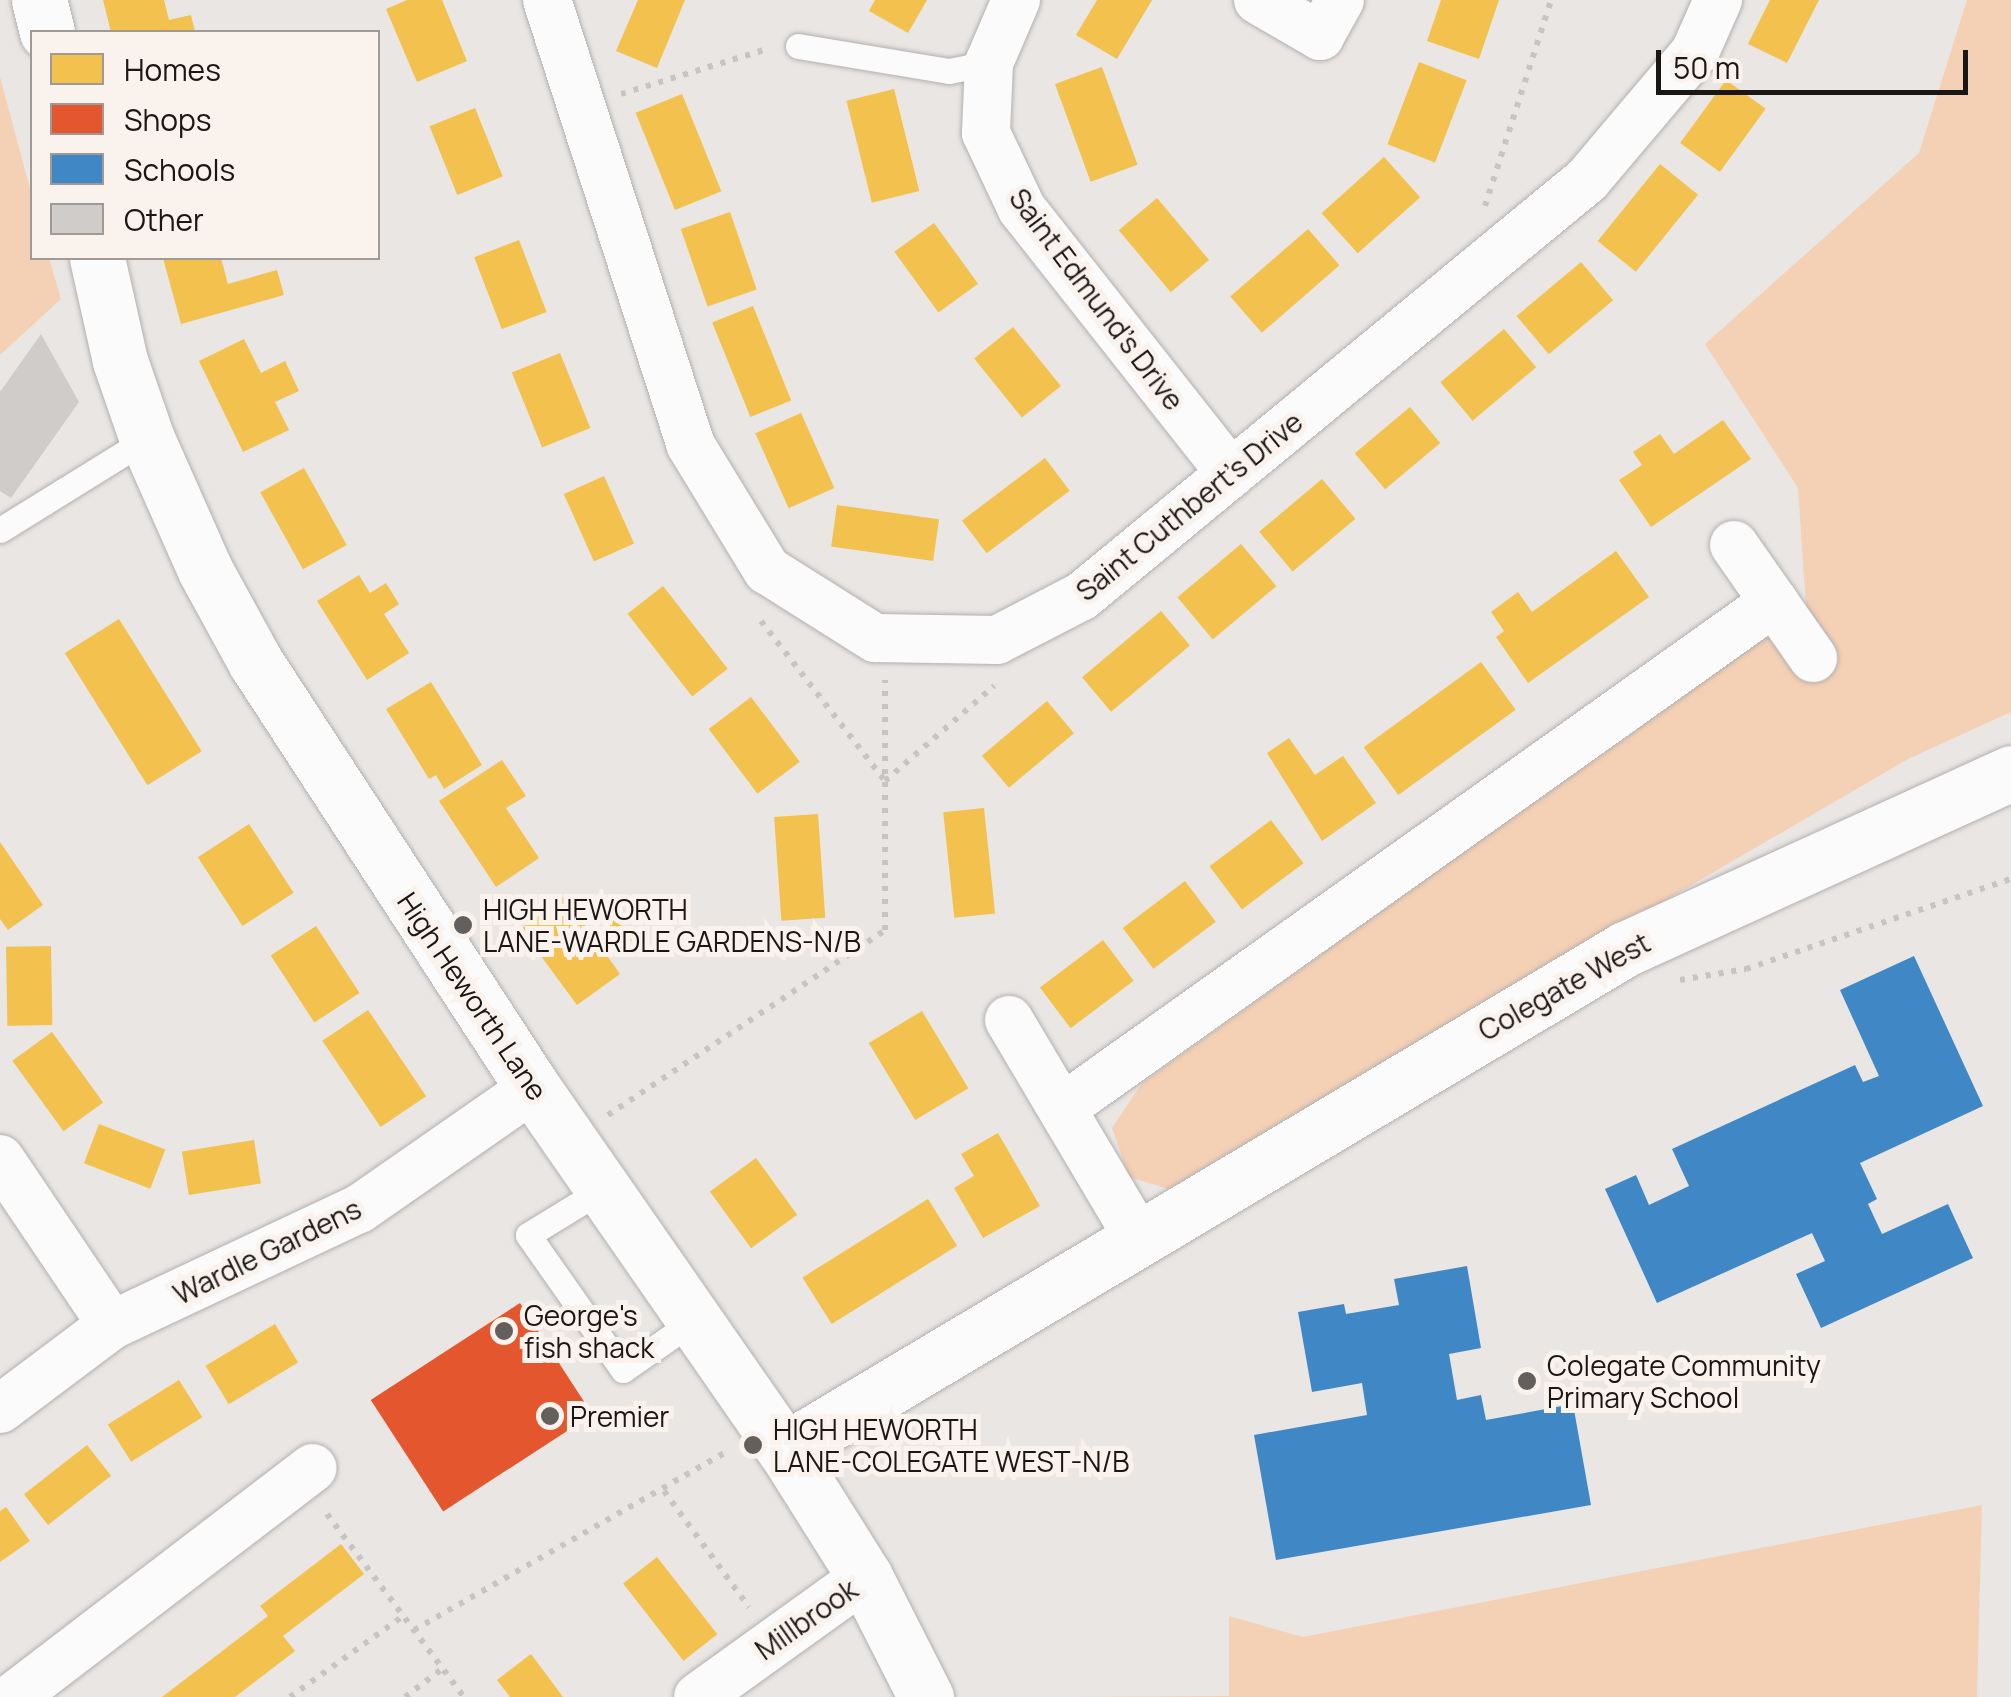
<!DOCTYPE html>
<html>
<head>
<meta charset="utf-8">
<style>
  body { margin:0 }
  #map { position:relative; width:2011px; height:1697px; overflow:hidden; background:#eae6e3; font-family:Manrope,sans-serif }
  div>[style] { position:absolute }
  .green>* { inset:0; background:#f4d0b5 }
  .homes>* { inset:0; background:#f2c14e; transform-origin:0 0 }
  .shops>* { inset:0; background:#e4572e; transform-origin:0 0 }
  .schools>* { inset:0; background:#3f88c5 }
  .building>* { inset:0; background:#cfccc9 }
  .path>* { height:6px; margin-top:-3px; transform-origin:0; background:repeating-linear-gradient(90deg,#c7c5c4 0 5px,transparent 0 13px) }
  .roads { filter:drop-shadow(0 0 2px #b2b0ae) drop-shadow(0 0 2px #b2b0ae) }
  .service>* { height:25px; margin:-12.5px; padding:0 12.5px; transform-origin:12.5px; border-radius:12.5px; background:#fcfbfb }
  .minor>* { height:48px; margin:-24px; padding:0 24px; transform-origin:24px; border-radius:24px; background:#fcfbfb }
  .tertiary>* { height:55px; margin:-27.5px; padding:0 27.5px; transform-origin:27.5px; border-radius:27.5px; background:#fcfbfb }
  .dots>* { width:28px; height:28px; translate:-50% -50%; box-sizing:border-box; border:5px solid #faf2ed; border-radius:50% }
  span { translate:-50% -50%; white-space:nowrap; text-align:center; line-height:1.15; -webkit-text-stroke:10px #faf2ed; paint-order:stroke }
  .street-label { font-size:28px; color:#1a1715 }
  .poi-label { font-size:28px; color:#1a1715 }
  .left { translate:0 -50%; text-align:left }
  .legend { position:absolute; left:30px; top:30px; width:350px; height:230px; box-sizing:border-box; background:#faf2ed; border:2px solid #a09a97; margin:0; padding:12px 18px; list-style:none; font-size:30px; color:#1a1715 }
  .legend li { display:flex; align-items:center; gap:20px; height:50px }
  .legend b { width:50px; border:2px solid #a09a97 }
  .scale { position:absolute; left:1656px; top:50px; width:312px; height:45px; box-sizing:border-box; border:5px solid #1a1715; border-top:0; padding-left:12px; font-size:30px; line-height:35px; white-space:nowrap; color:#1a1715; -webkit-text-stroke:8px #faf2ed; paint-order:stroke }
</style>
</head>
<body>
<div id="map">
  <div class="green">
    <div style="clip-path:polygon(1967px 0,2011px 0,2011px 712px,1908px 759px,1169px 1189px,1129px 1177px,1112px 1128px,1142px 1083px,1806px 606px,1798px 488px,1705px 344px,1919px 153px)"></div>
    <div style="clip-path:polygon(0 77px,32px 196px,32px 258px,49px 258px,61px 299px,0 355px)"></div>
    <div style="clip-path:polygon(1982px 1505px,1977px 1697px,1070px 1697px,1229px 1696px,1229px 1616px,1303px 1637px)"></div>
  </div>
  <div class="homes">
    <div style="clip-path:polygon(103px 0,164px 0,169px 20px,191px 15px,195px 32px,111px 32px)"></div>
    <div style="clip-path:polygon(407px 0,442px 0,467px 61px,417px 82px,386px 9px)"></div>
    <div style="clip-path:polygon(638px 0,685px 0,657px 68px,616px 51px)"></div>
    <div style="clip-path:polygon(875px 0,927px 0,908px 33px,869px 11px)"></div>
    <div style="clip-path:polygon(1097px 0,1152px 0,1117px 59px,1076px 35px)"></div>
    <div style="clip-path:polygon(1441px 0,1499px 0,1479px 59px,1427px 41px)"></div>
    <div style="clip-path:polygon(1770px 0,1819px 0,1787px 63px,1748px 44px)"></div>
    <div style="left:1419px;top:62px;width:51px;height:88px;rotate:21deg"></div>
    <div style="left:1102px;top:67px;width:104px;height:50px;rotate:70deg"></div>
    <div style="left:1726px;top:80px;width:49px;height:78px;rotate:36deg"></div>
    <div style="left:894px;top:89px;width:105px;height:49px;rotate:76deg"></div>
    <div style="left:682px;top:94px;width:105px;height:50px;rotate:68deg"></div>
    <div style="left:475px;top:108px;width:74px;height:49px;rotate:68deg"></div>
    <div style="left:1384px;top:157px;width:54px;height:84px;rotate:48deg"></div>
    <div style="left:1660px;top:164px;width:49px;height:99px;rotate:39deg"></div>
    <div style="left:1157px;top:198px;width:81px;height:50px;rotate:50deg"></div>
    <div style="left:730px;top:212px;width:82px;height:52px;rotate:71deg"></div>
    <div style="left:934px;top:223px;width:75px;height:49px;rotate:54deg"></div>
    <div style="left:1308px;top:229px;width:48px;height:103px;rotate:49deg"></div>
    <div style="left:519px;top:240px;width:77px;height:48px;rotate:69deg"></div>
    <div style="clip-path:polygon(163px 258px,221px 258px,228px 284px,277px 270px,284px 295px,181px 324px)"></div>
    <div style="left:1581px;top:262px;width:50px;height:84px;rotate:50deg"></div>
    <div style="left:753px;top:306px;width:102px;height:44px;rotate:68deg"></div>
    <div style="left:1013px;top:327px;width:76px;height:50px;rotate:51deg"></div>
    <div style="left:1504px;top:329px;width:50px;height:83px;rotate:50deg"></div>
    <div style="clip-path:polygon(244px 339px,261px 373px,285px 361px,299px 391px,275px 402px,289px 430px,243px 452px,199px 361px)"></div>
    <div style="left:560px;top:353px;width:81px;height:52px;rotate:68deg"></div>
    <div style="left:1410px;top:407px;width:47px;height:72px;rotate:50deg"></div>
    <div style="left:801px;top:413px;width:82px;height:50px;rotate:66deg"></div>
    <div style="clip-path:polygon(1723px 420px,1751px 459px,1651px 527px,1619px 480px,1642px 465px,1633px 452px,1660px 434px,1674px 454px)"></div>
    <div style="left:1045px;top:458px;width:41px;height:104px;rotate:53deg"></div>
    <div style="left:304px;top:468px;width:88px;height:50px;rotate:61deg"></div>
    <div style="left:604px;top:476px;width:74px;height:44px;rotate:66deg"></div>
    <div style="left:1322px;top:479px;width:52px;height:82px;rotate:50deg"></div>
    <div style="left:837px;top:505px;width:103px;height:42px;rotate:8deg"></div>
    <div style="left:1241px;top:544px;width:55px;height:83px;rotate:50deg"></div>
    <div style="clip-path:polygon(1616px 551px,1649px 597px,1528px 683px,1496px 637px,1504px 631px,1491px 612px,1518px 592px,1532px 612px)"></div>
    <div style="clip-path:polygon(359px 575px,370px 593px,386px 583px,399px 604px,384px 614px,409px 653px,367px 680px,317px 601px)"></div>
    <div style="left:663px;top:586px;width:105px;height:45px;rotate:52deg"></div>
    <div style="left:1161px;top:611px;width:45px;height:103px;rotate:50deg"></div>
    <div style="left:119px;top:619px;width:156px;height:64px;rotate:58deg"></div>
    <div style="left:1481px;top:662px;width:59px;height:145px;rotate:54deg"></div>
    <div style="clip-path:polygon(431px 682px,482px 765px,444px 789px,436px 775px,429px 779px,386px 709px)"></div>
    <div style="left:751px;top:697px;width:81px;height:53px;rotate:53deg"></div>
    <div style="left:1047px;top:701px;width:42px;height:85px;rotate:50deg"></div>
    <div style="clip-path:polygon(1289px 738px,1315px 775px,1343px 756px,1376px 803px,1322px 841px,1267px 753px)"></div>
    <div style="clip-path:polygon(502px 760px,526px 796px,506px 808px,539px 858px,496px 887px,439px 801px)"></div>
    <div style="left:984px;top:808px;width:106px;height:41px;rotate:84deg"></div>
    <div style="left:818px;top:814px;width:104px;height:44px;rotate:86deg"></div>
    <div style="left:1271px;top:820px;width:54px;height:77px;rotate:53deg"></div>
    <div style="left:249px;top:824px;width:82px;height:61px;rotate:57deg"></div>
    <div style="clip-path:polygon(0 842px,43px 905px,8px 930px,0 919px)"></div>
    <div style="left:1185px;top:881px;width:51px;height:78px;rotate:53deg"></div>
    <div style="clip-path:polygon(564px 897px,592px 935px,616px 918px,632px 940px,608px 957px,620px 974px,577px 1005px,521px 929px)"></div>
    <div style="left:316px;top:926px;width:80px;height:54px;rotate:57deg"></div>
    <div style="left:1103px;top:940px;width:51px;height:79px;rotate:53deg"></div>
    <div style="left:51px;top:946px;width:79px;height:45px;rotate:89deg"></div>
    <div style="left:368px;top:1010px;width:104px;height:55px;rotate:56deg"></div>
    <div style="left:922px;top:1011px;width:90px;height:62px;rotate:59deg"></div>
    <div style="left:52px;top:1032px;width:87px;height:49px;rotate:54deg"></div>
    <div style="left:99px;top:1124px;width:71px;height:42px;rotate:21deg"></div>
    <div style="clip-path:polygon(998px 1133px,1040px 1206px,983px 1238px,954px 1188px,974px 1176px,961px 1154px)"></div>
    <div style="left:254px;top:1140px;width:44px;height:73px;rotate:81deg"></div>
    <div style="left:756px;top:1158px;width:70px;height:57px;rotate:54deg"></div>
    <div style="left:928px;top:1199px;width:55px;height:148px;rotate:58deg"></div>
    <div style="left:275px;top:1324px;width:45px;height:81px;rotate:59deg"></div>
    <div style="left:179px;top:1380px;width:44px;height:84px;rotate:58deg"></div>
    <div style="left:87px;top:1445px;width:39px;height:80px;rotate:52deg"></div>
    <div style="clip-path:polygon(6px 1507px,30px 1541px,0 1562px,0 1511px)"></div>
    <div style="clip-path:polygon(341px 1544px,364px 1574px,283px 1636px,295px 1651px,235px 1697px,162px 1697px,268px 1616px,260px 1606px)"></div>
    <div style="left:657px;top:1557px;width:98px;height:43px;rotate:52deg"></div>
    <div style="clip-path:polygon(531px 1654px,560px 1693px,563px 1697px,510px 1697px,497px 1680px)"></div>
  </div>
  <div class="shops">
    <div style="left:520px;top:1303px;width:133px;height:178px;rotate:57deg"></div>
  </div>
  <div class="schools">
    <div style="clip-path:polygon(1914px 956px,1983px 1106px,1860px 1163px,1877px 1199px,1868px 1204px,1882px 1234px,1948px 1204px,1973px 1258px,1821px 1328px,1796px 1274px,1825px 1261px,1812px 1233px,1657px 1303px,1605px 1189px,1636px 1175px,1649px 1205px,1689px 1186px,1672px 1149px,1855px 1065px,1863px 1082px,1879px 1076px,1840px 990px)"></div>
    <div style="clip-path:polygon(1467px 1266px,1481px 1348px,1449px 1354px,1457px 1400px,1481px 1395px,1486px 1420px,1573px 1404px,1591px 1505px,1276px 1560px,1254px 1435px,1367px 1415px,1362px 1383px,1312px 1392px,1298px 1312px,1344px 1304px,1346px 1314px,1399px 1305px,1394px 1279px)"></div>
  </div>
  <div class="building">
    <div style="clip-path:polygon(41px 334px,79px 402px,11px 498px,0 491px,0 392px)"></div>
  </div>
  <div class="path">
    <div style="left:621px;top:94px;width:153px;rotate:-17.1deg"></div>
    <div style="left:1485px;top:206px;width:216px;rotate:-72.2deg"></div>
    <div style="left:761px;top:621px;width:202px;rotate:52.2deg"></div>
    <div style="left:885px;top:781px;width:145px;rotate:-41.1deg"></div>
    <div style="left:1680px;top:980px;width:67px;rotate:-9.5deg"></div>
    <div style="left:1746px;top:969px;width:280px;rotate:-18.8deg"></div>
    <div style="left:608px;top:1115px;width:333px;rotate:-33.7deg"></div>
    <div style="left:885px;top:930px;width:250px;rotate:-90deg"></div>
    <div style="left:664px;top:1491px;width:144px;rotate:53.8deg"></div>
    <div style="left:327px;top:1514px;width:229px;rotate:53.2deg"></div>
    <div style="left:414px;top:1630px;width:363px;rotate:-29.7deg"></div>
    <div style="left:290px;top:1697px;width:139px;rotate:-35.6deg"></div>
    <div style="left:405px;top:1697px;width:46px;rotate:-37.1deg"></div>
  </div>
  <div class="roads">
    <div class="service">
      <div style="left:798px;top:46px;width:153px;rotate:9.4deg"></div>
      <div style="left:949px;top:71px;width:41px;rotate:-11.3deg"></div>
      <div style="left:0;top:530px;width:173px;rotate:-31.8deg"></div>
      <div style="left:603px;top:1189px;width:88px;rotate:148.5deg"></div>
      <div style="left:528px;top:1235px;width:165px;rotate:54.9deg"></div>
      <div style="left:623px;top:1370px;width:88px;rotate:-34.8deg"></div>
    </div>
    <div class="minor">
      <div style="left:547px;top:0;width:466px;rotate:72.1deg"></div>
      <div style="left:690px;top:444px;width:148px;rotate:58.6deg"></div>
      <div style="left:767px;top:570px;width:128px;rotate:32.2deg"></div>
      <div style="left:875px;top:638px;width:122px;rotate:0.9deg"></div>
      <div style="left:997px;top:640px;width:96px;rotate:-27.4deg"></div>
      <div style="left:1082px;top:596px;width:654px;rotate:-39.48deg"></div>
      <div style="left:1587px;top:180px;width:167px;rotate:-49.8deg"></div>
      <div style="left:1695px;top:52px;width:57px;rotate:-66.1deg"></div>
      <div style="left:1016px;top:0;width:69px;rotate:113.2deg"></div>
      <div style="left:989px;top:63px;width:70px;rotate:92.5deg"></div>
      <div style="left:986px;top:133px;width:84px;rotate:64.7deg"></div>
      <div style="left:1022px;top:209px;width:337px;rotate:51.7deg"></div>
      <div style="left:1258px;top:0;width:72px;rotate:30.1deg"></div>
      <div style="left:1320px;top:36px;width:41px;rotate:-60.9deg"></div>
      <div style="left:1734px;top:545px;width:138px;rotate:55deg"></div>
      <div style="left:1009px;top:1020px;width:251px;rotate:59.3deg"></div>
      <div style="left:1065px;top:1106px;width:870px;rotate:-35.41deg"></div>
      <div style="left:0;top:1159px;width:200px;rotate:56deg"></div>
      <div style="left:0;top:1409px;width:140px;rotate:-36.9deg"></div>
      <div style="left:112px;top:1325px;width:273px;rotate:-25.2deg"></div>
      <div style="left:359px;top:1209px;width:212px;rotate:-34.8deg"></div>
      <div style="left:13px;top:1697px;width:377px;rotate:-37.4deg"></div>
      <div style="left:698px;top:1697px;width:206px;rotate:-35.7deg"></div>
    </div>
    <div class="tertiary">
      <div style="left:39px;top:0;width:33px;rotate:76deg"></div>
      <div style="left:97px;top:258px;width:106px;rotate:77.4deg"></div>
      <div style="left:120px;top:361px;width:83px;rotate:70.9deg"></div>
      <div style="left:147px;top:439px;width:143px;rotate:66.1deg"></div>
      <div style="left:205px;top:570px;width:106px;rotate:61.3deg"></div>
      <div style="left:256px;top:663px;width:507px;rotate:56.91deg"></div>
      <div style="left:533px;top:1088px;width:441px;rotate:55.2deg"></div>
      <div style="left:785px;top:1450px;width:150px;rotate:57.8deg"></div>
      <div style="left:865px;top:1577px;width:135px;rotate:63.1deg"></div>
      <div style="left:785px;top:1450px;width:978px;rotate:-30.81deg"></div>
      <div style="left:1625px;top:949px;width:424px;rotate:-24.5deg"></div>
    </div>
  </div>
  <div class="dots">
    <div style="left:463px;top:925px;background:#635f5d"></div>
    <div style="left:504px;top:1331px;background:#635f5d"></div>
    <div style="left:1527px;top:1381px;background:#635f5d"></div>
    <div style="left:550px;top:1416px;background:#635f5d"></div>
    <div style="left:753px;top:1445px;background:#635f5d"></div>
  </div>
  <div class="street-label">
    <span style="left:1097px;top:299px;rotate:53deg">Saint Edmund's Drive</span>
    <span style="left:1189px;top:506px;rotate:-39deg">Saint Cuthbert's Drive</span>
    <span style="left:1564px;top:986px;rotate:-29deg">Colegate West</span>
    <span style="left:473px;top:996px;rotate:56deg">High Heworth Lane</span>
    <span style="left:267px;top:1251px;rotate:-26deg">Wardle Gardens</span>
    <span style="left:806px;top:1619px;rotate:-35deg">Millbrook</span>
  </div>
  <div class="poi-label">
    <span class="left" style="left:483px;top:925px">HIGH HEWORTH<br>LANE-WARDLE GARDENS-N/B</span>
    <span class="left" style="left:524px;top:1331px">George's<br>fish shack</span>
    <span class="left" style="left:1547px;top:1381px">Colegate Community<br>Primary School</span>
    <span class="left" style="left:570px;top:1416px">Premier</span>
    <span class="left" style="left:773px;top:1445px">HIGH HEWORTH<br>LANE-COLEGATE WEST-N/B</span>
  </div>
  <ul class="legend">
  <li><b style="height:28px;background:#f2c14e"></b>Homes</li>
  <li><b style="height:28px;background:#e4572e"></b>Shops</li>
  <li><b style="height:28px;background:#3f88c5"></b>Schools</li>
  <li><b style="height:28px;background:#cfccc9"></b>Other</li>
  </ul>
  <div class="scale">50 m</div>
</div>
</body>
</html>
